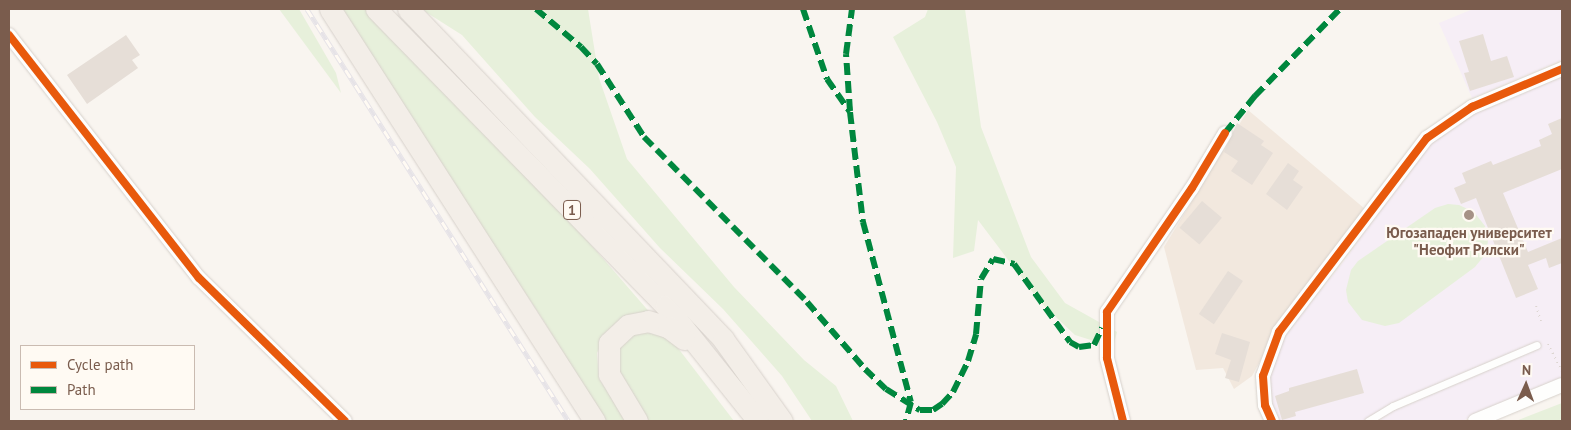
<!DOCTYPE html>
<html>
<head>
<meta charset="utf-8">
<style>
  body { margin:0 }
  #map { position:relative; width:1571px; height:430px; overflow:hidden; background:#f9f5f0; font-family:"PT Sans",sans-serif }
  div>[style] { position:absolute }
  .residential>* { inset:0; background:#f2e8de }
  .education>* { inset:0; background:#f6eef6 }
  .green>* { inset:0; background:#e7f0db }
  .building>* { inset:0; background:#e6ded7; transform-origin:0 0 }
  .path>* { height:2px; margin-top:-1px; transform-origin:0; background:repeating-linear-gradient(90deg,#dcd5d0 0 1px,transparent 0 5px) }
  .roads { filter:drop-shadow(0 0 1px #d7d1cb) drop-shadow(0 0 1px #d7d1cb) }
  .lane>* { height:7px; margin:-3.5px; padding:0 3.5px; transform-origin:3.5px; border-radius:3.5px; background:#fefefd }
  .street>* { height:14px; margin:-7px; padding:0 7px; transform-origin:7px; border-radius:7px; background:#fefefd }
  .primary>* { height:21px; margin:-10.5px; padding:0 10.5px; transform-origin:10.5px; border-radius:10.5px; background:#f3eee8 }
  .rail>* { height:5px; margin-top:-2.5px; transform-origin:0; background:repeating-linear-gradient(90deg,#fffaf3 0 9px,#e6e3e7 0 18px); box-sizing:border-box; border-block:1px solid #e6e3e7 }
  .quiet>* { height:6px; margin-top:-3px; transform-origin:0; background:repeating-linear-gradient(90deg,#00873e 0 12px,transparent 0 18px) }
  .cycleway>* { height:8px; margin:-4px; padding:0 4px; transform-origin:4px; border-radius:4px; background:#e8590c }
  .dots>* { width:14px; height:14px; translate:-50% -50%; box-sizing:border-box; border:2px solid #fffaf3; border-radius:50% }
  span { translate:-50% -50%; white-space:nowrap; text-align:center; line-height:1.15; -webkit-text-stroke:4.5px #fffaf3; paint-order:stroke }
  .shield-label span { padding:1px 4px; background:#fffaf3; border:1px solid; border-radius:4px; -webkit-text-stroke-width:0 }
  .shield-label { font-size:14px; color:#7a5c4d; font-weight:700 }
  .poi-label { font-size:15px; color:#7a5c4d; font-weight:700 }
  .frame { position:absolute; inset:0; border:10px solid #7a5c4d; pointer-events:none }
  .legend { position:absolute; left:20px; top:345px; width:175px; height:65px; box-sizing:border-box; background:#fffaf3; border:1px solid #cabbb1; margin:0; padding:6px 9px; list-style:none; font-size:15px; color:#7a5c4d }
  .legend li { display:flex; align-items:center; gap:10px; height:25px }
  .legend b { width:25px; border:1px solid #cabbb1 }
  .north { position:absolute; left:1501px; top:360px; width:50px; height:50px; -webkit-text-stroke:4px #fffaf3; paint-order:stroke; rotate:2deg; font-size:14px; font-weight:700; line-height:20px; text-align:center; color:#7a5c4d }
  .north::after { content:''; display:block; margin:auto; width:18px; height:22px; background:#7a5c4d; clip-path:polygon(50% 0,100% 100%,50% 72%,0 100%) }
</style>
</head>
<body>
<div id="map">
  <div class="residential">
    <div style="clip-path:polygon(1248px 110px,1365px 209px,1269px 345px,1252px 376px,1234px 389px,1223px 368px,1196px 370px,1164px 247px)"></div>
  </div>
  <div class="education">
    <div style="clip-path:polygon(1473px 9px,1562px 9px,1562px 60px,1472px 98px,1439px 23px)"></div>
    <div style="clip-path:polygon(1562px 77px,1562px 378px,1462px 421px,1277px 421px,1268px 405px,1268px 376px,1282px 334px,1290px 329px,1348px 256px,1403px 175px,1432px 141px,1473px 114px)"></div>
  </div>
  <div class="green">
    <div style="clip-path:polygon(279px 9px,299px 9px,336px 73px,341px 93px)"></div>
    <div style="clip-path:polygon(338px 9px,366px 9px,561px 210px,652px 315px,607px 331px,597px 353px,599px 379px,629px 421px,605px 421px,543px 320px)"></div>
    <div style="clip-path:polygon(421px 9px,588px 9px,599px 78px,627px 159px,734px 287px,804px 360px,836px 386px,853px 421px,812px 421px,782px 376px,723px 309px,660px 248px,590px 169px,535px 117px,462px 35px)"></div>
    <div style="clip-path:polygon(928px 9px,965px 9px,981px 127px,1031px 257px,1065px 303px,1117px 332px,1113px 347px,1075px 335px,1040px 302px,978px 220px,974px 251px,953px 258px,956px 167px,937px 122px,893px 37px,925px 17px)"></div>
    <div style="clip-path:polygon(1448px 204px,1459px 205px,1474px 212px,1485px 226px,1488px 242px,1484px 256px,1475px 267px,1399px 323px,1385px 326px,1362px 320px,1348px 302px,1346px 290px,1351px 270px,1358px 261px,1435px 208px)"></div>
    <div style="clip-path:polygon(639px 326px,671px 339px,734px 421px,645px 421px,612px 365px,613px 346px)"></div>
    <div style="clip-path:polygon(1562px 403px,1562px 421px,1516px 421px)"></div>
  </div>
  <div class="building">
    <div style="clip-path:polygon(1483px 34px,1491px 61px,1507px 56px,1514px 77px,1470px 91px,1464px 73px,1469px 72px,1459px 41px)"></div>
    <div style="clip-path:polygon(126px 35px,140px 55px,132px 60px,138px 68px,87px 104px,67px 75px)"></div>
    <div style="clip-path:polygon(1562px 118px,1562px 169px,1503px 193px,1528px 252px,1562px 238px,1562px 263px,1549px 268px,1546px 258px,1528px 265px,1538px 289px,1516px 298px,1476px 198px,1461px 204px,1454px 188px,1466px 183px,1462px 173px,1491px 161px,1493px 165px,1541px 146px,1539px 140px,1552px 134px,1548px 124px)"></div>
    <div style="clip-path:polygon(1237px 123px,1264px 141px,1261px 145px,1273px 153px,1252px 185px,1231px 171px,1238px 161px,1224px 152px)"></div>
    <div style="clip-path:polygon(1288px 163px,1299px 171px,1293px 180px,1303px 187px,1287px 210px,1266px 194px)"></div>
    <div style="left:1202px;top:201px;width:26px;height:35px;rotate:40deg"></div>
    <div style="left:1228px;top:271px;width:18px;height:52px;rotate:34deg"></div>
    <div style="clip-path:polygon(1222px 333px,1250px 342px,1239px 382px,1225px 378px,1231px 360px,1215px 354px)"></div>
    <div style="clip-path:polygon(1357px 369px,1364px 393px,1295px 412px,1296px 416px,1282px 420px,1275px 396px,1289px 391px,1289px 388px)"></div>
  </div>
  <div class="path">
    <div style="left:1536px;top:306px;width:19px;rotate:72deg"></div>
    <div style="left:1548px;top:344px;width:31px;rotate:63deg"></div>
  </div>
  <div class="roads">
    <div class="lane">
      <div style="left:1368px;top:421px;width:29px;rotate:-31deg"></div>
      <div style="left:1393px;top:406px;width:156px;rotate:-23deg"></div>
    </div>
    <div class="street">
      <div style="left:9px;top:35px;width:308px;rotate:52deg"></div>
      <div style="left:199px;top:278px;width:204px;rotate:44.4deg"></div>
      <div style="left:1123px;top:421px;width:65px;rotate:-104.3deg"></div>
      <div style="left:1107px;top:358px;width:46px;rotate:-90deg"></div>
      <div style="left:1107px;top:312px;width:150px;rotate:-55.6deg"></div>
      <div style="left:1192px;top:188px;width:64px;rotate:-59deg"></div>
      <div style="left:1272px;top:421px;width:17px;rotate:-114deg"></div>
      <div style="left:1265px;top:405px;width:29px;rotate:-94deg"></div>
      <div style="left:1263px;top:376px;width:47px;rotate:-70deg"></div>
      <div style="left:1279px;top:332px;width:244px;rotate:-52.7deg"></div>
      <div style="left:1427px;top:138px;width:55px;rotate:-34.6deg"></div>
      <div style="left:1472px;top:107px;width:98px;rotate:-22.9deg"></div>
      <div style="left:1475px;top:421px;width:94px;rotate:-22.5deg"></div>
    </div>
    <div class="primary">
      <div style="left:330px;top:9px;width:490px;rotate:57.3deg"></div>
      <div style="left:376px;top:9px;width:415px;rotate:45.7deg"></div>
      <div style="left:666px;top:306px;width:147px;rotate:51.3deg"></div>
      <div style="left:408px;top:9px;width:456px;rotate:46.3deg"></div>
      <div style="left:723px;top:339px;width:101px;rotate:54.3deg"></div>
      <div style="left:637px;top:421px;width:55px;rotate:-120.8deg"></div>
      <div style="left:609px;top:374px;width:31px;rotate:-90deg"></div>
      <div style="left:609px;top:343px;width:26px;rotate:-43deg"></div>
      <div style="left:628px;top:325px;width:20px;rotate:-11deg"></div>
      <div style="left:648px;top:321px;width:21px;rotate:17deg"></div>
      <div style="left:668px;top:327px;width:20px;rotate:37deg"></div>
    </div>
  </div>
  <div class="rail">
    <div style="left:307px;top:9px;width:488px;rotate:57.6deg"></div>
  </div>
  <div class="quiet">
    <div style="left:536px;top:9px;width:59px;rotate:40.2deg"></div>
    <div style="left:581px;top:47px;width:23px;rotate:47deg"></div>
    <div style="left:597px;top:64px;width:87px;rotate:57.2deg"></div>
    <div style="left:644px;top:137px;width:232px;rotate:45.3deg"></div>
    <div style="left:807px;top:302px;width:89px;rotate:49.1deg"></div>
    <div style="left:865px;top:369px;width:29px;rotate:44deg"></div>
    <div style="left:886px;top:389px;width:40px;rotate:32deg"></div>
    <div style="left:920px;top:410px;width:13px"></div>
    <div style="left:933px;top:410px;width:11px;rotate:-34deg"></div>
    <div style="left:942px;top:404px;width:16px;rotate:-47deg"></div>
    <div style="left:953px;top:392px;width:34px;rotate:-64deg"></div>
    <div style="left:968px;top:361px;width:28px;rotate:-73deg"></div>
    <div style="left:976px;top:334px;width:55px;rotate:-84.8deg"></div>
    <div style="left:981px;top:279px;width:23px;rotate:-59deg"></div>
    <div style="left:993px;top:259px;width:22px;rotate:13deg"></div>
    <div style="left:1014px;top:264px;width:96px;rotate:54.3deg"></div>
    <div style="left:1070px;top:342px;width:10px;rotate:29deg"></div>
    <div style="left:1079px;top:347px;width:15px;rotate:-8deg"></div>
    <div style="left:1094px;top:345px;width:19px;rotate:-65deg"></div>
    <div style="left:803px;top:9px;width:74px;rotate:71.1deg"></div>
    <div style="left:827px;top:79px;width:40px;rotate:55.1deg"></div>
    <div style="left:850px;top:112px;width:111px;rotate:83.3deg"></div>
    <div style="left:863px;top:222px;width:186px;rotate:75.1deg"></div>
    <div style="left:911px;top:402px;width:20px;rotate:105deg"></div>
    <div style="left:850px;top:111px;width:57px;rotate:-94deg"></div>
    <div style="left:846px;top:54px;width:45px;rotate:-82.4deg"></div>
    <div style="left:1225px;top:133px;width:48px;rotate:-51deg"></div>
    <div style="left:1255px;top:96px;width:122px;rotate:-45.7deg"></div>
  </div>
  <div class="cycleway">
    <div style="left:9px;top:35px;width:308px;rotate:52deg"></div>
    <div style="left:199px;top:278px;width:204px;rotate:44.4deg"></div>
    <div style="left:1123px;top:421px;width:65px;rotate:-104.3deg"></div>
    <div style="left:1107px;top:358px;width:46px;rotate:-90deg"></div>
    <div style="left:1107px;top:312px;width:150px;rotate:-55.6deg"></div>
    <div style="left:1192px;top:188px;width:64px;rotate:-59deg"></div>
    <div style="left:1272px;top:421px;width:17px;rotate:-114deg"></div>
    <div style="left:1265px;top:405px;width:29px;rotate:-94deg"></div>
    <div style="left:1263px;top:376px;width:47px;rotate:-70deg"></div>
    <div style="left:1279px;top:332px;width:244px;rotate:-52.7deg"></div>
    <div style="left:1427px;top:138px;width:55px;rotate:-34.6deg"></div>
    <div style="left:1472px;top:107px;width:98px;rotate:-22.9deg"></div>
  </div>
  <div class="dots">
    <div style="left:1469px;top:215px;background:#a69286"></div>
  </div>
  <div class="shield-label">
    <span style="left:572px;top:210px">1</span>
  </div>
  <div class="poi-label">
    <span style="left:1469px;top:241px">Югозападен университет<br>"Неофит Рилски"</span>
  </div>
  <div class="frame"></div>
  <ul class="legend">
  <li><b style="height:6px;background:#e8590c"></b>Cycle path</li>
  <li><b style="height:6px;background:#00873e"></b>Path</li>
  </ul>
  <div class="north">N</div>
</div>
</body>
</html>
